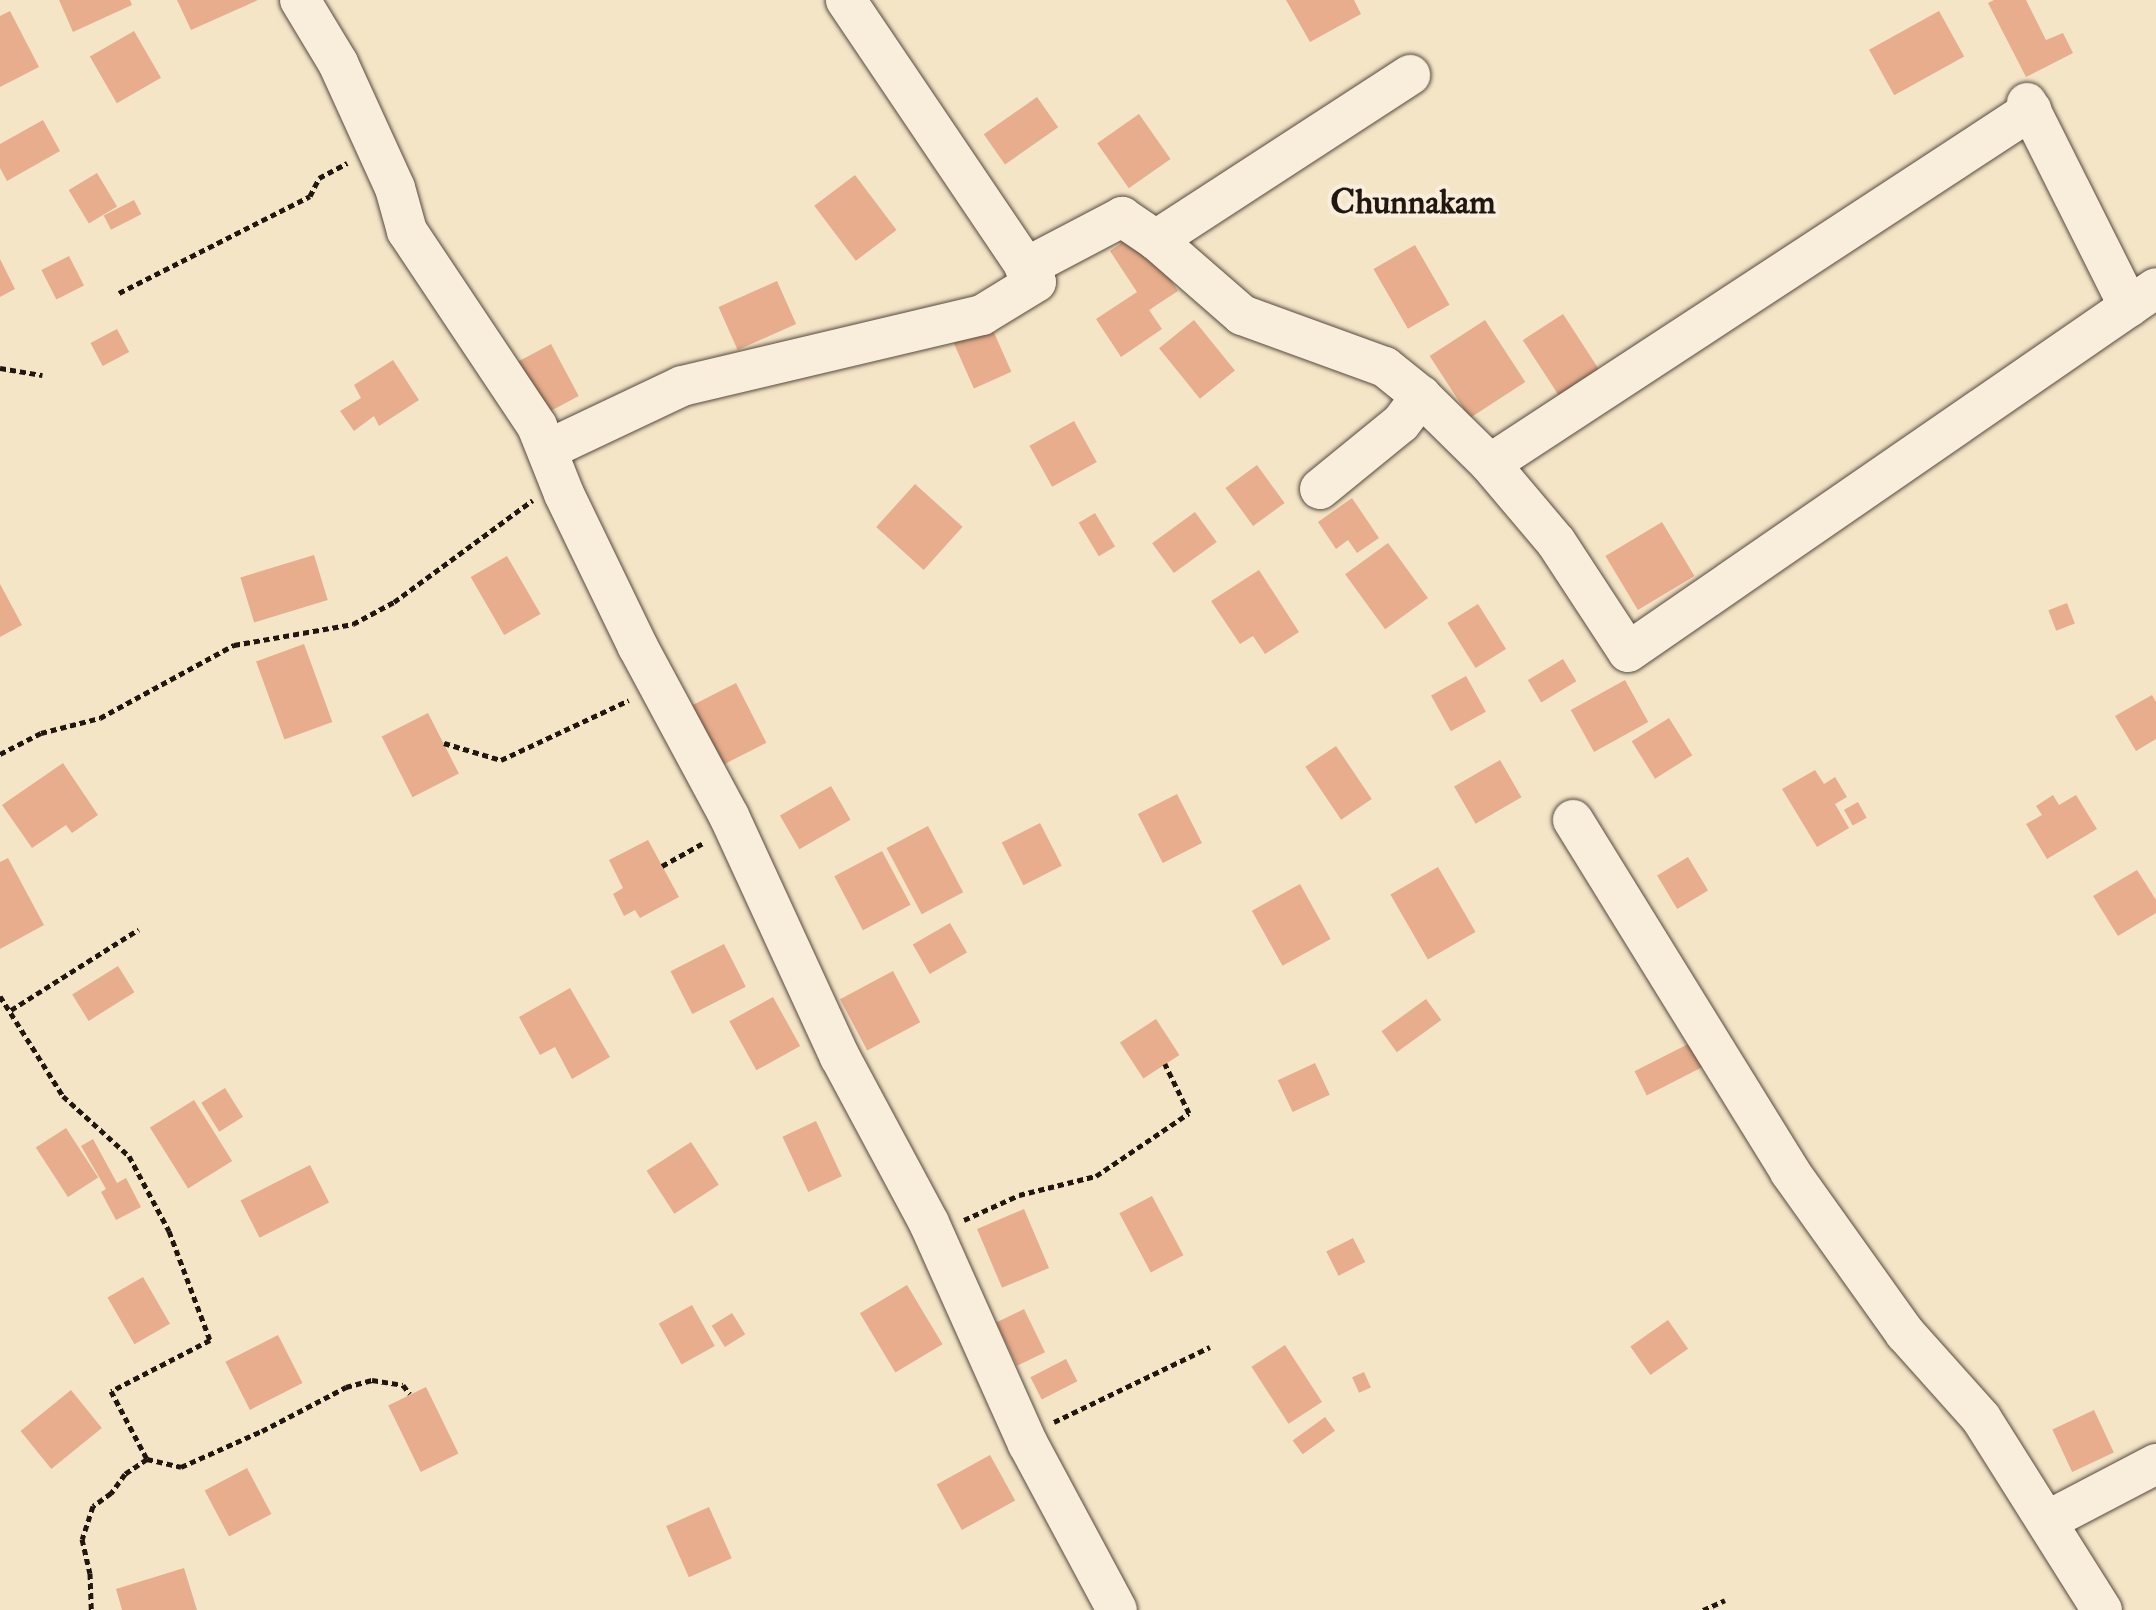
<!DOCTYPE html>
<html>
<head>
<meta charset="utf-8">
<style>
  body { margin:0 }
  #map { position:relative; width:2156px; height:1610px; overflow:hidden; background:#f5e5c7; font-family:"IM FELL Double Pica",serif }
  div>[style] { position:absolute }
  .building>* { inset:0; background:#e7ad8c; transform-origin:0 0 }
  .path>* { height:5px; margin-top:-2.5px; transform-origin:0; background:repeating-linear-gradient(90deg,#211711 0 6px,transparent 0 10px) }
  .roads { filter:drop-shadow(0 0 2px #564a3e) drop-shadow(0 0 2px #564a3e) }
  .minor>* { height:40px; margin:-20px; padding:0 20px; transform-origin:20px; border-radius:20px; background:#f8eedb }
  span { translate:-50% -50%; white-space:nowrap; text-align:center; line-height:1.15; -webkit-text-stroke:8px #f8eedb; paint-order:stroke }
  .district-label { font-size:34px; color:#211711; font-weight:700 }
</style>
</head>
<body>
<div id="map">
  <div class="building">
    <div style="clip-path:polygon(59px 0,130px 0,132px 5px,73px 32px)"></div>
    <div style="clip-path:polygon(177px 0,258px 0,191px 30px)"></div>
    <div style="clip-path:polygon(1286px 0,1354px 0,1361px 14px,1310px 42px)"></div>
    <div style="clip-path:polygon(1994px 0,2026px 0,2046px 40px,2063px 33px,2073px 53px,2026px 77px,1988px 3px)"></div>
    <div style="clip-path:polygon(10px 11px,39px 67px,0 87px,0 16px)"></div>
    <div style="left:1939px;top:11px;width:52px;height:80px;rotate:61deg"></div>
    <div style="left:134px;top:31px;width:54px;height:51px;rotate:60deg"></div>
    <div style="left:1037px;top:97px;width:37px;height:65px;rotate:55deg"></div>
    <div style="left:1139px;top:114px;width:55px;height:51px;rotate:55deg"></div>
    <div style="clip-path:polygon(43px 120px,60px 151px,7px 181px,0 168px,0 144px)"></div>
    <div style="left:97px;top:173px;width:39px;height:33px;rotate:59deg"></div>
    <div style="left:855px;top:175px;width:69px;height:51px;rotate:53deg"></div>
    <div style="left:134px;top:200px;width:16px;height:34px;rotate:63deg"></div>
    <div style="clip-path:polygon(1139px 231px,1178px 291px,1149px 310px,1162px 329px,1121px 357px,1096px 319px,1137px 292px,1110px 251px)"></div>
    <div style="left:1415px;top:245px;width:69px;height:48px;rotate:60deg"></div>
    <div style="left:69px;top:256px;width:33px;height:31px;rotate:63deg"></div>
    <div style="clip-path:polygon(0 259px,15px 289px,0 297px)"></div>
    <div style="left:777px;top:281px;width:47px;height:64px;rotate:66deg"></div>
    <div style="left:1563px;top:314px;width:67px;height:48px;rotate:57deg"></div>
    <div style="left:987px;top:317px;width:60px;height:41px;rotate:66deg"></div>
    <div style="left:1194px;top:320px;width:65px;height:45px;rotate:51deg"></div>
    <div style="left:1485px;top:320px;width:74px;height:66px;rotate:57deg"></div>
    <div style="left:117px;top:329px;width:26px;height:30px;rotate:62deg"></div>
    <div style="left:551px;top:344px;width:59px;height:45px;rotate:62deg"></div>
    <div style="clip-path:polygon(393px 360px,419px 400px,379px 426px,374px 416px,354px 431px,340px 411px,361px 398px,354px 385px)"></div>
    <div style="left:1074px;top:421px;width:47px;height:51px;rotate:61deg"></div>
    <div style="left:1257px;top:465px;width:47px;height:39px;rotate:54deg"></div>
    <div style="left:915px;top:484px;width:64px;height:58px;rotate:42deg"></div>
    <div style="clip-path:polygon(1352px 498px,1379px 538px,1357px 553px,1348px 540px,1336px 549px,1318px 522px)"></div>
    <div style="left:1195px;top:512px;width:37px;height:53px;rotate:54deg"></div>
    <div style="left:1095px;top:513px;width:39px;height:19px;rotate:59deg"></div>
    <div style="left:1662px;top:522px;width:63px;height:66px;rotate:59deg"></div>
    <div style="left:1388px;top:543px;width:68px;height:53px;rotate:54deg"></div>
    <div style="left:314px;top:555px;width:47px;height:77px;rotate:73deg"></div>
    <div style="left:507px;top:556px;width:67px;height:42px;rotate:60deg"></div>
    <div style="clip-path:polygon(1259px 570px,1299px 632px,1265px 654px,1253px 636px,1240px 644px,1211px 601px)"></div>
    <div style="clip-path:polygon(0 584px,22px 625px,0 637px)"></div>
    <div style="left:2067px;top:603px;width:22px;height:20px;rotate:69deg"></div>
    <div style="left:1478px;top:604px;width:53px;height:36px;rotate:58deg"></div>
    <div style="left:304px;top:644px;width:83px;height:51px;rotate:70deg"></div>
    <div style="left:1563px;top:659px;width:26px;height:41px;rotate:59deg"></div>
    <div style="left:1466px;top:676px;width:41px;height:40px;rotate:61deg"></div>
    <div style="left:1625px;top:680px;width:48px;height:62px;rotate:61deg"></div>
    <div style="left:736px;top:683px;width:67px;height:49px;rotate:63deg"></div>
    <div style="clip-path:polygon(2152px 695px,2156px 702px,2156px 739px,2136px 751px,2115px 716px)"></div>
    <div style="left:428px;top:713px;width:68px;height:52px;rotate:63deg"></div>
    <div style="left:1669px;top:718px;width:44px;height:44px;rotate:58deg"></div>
    <div style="left:1336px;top:746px;width:64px;height:37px;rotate:56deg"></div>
    <div style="left:1500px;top:760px;width:43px;height:53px;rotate:60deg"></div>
    <div style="clip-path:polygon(63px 763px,98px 815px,72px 833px,66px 825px,32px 848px,2px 805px)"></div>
    <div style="clip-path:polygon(1815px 770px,1824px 784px,1835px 777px,1847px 797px,1835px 804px,1849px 828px,1817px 847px,1782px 789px)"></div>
    <div style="left:831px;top:786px;width:39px;height:59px;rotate:60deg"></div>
    <div style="left:1177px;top:794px;width:55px;height:44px;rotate:63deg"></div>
    <div style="clip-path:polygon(2053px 795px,2059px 805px,2076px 795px,2097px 829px,2047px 859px,2026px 824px,2042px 815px,2036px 806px)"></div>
    <div style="left:1858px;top:802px;width:18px;height:16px;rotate:61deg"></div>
    <div style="left:1040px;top:823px;width:48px;height:43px;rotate:63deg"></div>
    <div style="left:928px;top:826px;width:75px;height:47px;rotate:62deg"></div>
    <div style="clip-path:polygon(648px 840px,679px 897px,640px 918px,635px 910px,624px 916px,613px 894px,623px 888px,609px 860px)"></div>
    <div style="left:882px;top:851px;width:61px;height:54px;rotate:62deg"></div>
    <div style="left:1688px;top:857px;width:39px;height:36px;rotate:59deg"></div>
    <div style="clip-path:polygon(8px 858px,44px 925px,0 949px,0 862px)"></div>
    <div style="left:1438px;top:867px;width:75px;height:55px;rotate:60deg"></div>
    <div style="clip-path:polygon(2137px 870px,2156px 900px,2156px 913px,2118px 936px,2093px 896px)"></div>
    <div style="left:1300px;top:884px;width:63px;height:55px;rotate:61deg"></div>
    <div style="left:950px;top:923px;width:34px;height:43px;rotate:60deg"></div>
    <div style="left:724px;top:944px;width:48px;height:60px;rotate:63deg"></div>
    <div style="left:118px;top:966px;width:31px;height:54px;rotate:58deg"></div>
    <div style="left:893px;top:971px;width:58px;height:60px;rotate:62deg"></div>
    <div style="clip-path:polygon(570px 988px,610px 1057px,572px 1079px,555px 1047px,540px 1055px,519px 1017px)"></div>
    <div style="left:773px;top:997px;width:56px;height:50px;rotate:61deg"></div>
    <div style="left:1426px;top:999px;width:26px;height:55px;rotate:54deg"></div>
    <div style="left:1156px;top:1019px;width:43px;height:43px;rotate:57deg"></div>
    <div style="left:1696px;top:1040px;width:27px;height:69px;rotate:63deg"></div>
    <div style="left:1315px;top:1063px;width:35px;height:41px;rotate:65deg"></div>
    <div style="left:225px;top:1088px;width:34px;height:28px;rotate:58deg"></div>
    <div style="left:194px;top:1100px;width:72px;height:52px;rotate:58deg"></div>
    <div style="left:816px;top:1121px;width:61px;height:37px;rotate:65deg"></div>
    <div style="left:66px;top:1128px;width:59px;height:36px;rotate:57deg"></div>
    <div style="clip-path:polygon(93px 1139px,117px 1183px,126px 1178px,141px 1207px,116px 1220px,101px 1192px,106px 1189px,81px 1146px)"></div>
    <div style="left:691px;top:1142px;width:51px;height:53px;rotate:57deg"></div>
    <div style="left:310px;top:1165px;width:42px;height:78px;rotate:63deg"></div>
    <div style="left:1152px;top:1196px;width:67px;height:37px;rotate:62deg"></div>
    <div style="left:1024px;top:1209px;width:64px;height:51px;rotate:67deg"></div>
    <div style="left:1353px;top:1238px;width:27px;height:30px;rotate:63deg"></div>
    <div style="left:143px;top:1277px;width:54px;height:41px;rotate:60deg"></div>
    <div style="left:907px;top:1285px;width:69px;height:55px;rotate:59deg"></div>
    <div style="left:692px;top:1305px;width:47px;height:38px;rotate:61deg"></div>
    <div style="left:1024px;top:1309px;width:48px;height:31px;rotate:64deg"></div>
    <div style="left:732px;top:1313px;width:25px;height:24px;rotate:58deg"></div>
    <div style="left:1668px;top:1320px;width:35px;height:46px;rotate:55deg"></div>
    <div style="left:278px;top:1335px;width:54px;height:59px;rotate:63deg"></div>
    <div style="left:1285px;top:1345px;width:68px;height:40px;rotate:57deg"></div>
    <div style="left:1066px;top:1359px;width:25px;height:40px;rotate:63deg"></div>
    <div style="left:1364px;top:1372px;width:17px;height:13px;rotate:66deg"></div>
    <div style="left:426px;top:1387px;width:74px;height:42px;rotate:64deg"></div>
    <div style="left:71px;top:1390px;width:49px;height:65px;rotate:51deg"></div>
    <div style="left:2094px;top:1410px;width:47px;height:46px;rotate:65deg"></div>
    <div style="left:1325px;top:1417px;width:17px;height:40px;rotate:54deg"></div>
    <div style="left:990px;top:1455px;width:52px;height:61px;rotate:61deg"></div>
    <div style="left:247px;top:1468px;width:52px;height:48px;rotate:62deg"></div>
    <div style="left:709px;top:1507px;width:56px;height:47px;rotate:66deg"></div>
    <div style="clip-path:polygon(184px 1568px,197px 1610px,122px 1610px,116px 1589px)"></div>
  </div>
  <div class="path">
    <div style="left:119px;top:293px;width:214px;rotate:-26.9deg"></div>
    <div style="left:310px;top:196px;width:20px;rotate:-63deg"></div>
    <div style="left:319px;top:178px;width:32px;rotate:-28deg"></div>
    <div style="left:0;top:368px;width:43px;rotate:9.5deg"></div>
    <div style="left:444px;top:743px;width:59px;rotate:16.6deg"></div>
    <div style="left:501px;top:760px;width:141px;rotate:-25.1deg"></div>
    <div style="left:0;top:754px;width:46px;rotate:-27.1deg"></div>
    <div style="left:41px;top:733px;width:61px;rotate:-14.3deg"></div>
    <div style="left:100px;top:718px;width:153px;rotate:-28.6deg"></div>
    <div style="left:234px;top:645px;width:121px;rotate:-10deg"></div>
    <div style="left:353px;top:624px;width:47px;rotate:-28.2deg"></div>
    <div style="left:394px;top:602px;width:172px;rotate:-36.3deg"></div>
    <div style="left:662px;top:866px;width:49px;rotate:-29.2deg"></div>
    <div style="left:0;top:996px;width:118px;rotate:57.8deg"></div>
    <div style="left:63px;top:1096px;width:89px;rotate:42.3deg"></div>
    <div style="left:129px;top:1156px;width:85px;rotate:61.9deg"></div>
    <div style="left:169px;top:1231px;width:116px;rotate:69.4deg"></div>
    <div style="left:210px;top:1340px;width:111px;rotate:152.7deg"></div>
    <div style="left:111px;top:1391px;width:77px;rotate:62.1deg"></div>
    <div style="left:147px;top:1459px;width:27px;rotate:146deg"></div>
    <div style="left:125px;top:1474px;width:24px;rotate:126deg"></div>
    <div style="left:111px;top:1493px;width:22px;rotate:144deg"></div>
    <div style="left:93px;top:1506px;width:35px;rotate:108deg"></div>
    <div style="left:82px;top:1539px;width:35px;rotate:77deg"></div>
    <div style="left:90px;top:1573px;width:37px;rotate:88deg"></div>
    <div style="left:11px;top:1010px;width:151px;rotate:-32.3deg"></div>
    <div style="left:964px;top:1220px;width:60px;rotate:-24.4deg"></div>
    <div style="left:1019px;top:1195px;width:79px;rotate:-13.9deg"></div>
    <div style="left:1096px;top:1176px;width:112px;rotate:-34.1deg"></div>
    <div style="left:1189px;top:1113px;width:55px;rotate:-116.1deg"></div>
    <div style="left:1054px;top:1422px;width:173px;rotate:-25.7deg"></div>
    <div style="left:147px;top:1459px;width:35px;rotate:13deg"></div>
    <div style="left:181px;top:1467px;width:89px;rotate:-24deg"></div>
    <div style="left:262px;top:1431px;width:95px;rotate:-27.6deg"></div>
    <div style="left:346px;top:1387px;width:27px;rotate:-15deg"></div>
    <div style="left:372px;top:1380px;width:31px;rotate:9deg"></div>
    <div style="left:403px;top:1385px;width:11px;rotate:52deg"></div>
    <div style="left:1703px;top:1610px;width:24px;rotate:-24deg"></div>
  </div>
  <div class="roads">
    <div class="minor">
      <div style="left:300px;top:0;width:74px;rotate:58.9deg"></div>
      <div style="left:338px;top:63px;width:137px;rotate:65.5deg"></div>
      <div style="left:395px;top:188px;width:45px;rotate:74.4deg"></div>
      <div style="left:407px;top:231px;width:234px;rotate:56.3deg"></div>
      <div style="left:537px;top:426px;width:73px;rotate:68.3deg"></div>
      <div style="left:564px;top:494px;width:170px;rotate:64.2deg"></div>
      <div style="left:638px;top:647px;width:192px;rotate:61.7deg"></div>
      <div style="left:729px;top:816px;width:265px;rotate:65.3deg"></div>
      <div style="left:840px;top:1057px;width:188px;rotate:61.8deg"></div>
      <div style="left:929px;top:1223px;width:242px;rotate:65.9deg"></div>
      <div style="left:1028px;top:1444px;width:188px;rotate:61.8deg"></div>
      <div style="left:2027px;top:103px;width:228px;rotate:63.4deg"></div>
      <div style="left:1156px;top:240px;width:303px;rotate:-33deg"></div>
      <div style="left:1025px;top:268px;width:110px;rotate:-27.7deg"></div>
      <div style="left:1122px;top:217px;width:41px;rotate:34.1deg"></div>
      <div style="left:1156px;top:240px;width:114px;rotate:41.1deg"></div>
      <div style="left:1242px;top:315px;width:152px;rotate:20deg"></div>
      <div style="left:1385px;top:367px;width:46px;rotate:38.9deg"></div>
      <div style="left:1421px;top:396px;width:97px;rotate:44.6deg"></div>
      <div style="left:1490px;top:464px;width:102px;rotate:49.8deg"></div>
      <div style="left:1556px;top:542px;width:131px;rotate:56.8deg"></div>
      <div style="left:1628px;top:652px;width:641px;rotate:-34.58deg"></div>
      <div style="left:549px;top:449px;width:147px;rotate:-25.3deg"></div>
      <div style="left:682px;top:386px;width:308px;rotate:-13.3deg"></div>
      <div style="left:982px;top:315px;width:63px;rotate:-31.4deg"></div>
      <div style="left:1036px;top:282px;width:340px;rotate:-124deg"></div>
      <div style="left:1490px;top:464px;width:647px;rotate:-33.2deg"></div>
      <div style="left:1320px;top:489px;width:104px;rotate:-39.2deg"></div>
      <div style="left:1401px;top:423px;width:34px;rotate:-53deg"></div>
      <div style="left:1573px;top:820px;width:414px;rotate:58.3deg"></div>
      <div style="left:1790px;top:1172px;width:198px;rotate:54.5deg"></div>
      <div style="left:1905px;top:1333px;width:114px;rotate:48.2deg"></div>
      <div style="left:1981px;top:1418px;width:227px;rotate:57.8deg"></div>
      <div style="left:2047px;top:1521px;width:123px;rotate:-27.6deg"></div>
    </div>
  </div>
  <div class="district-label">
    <span style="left:1413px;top:203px">Chunnakam</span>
  </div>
</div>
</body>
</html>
